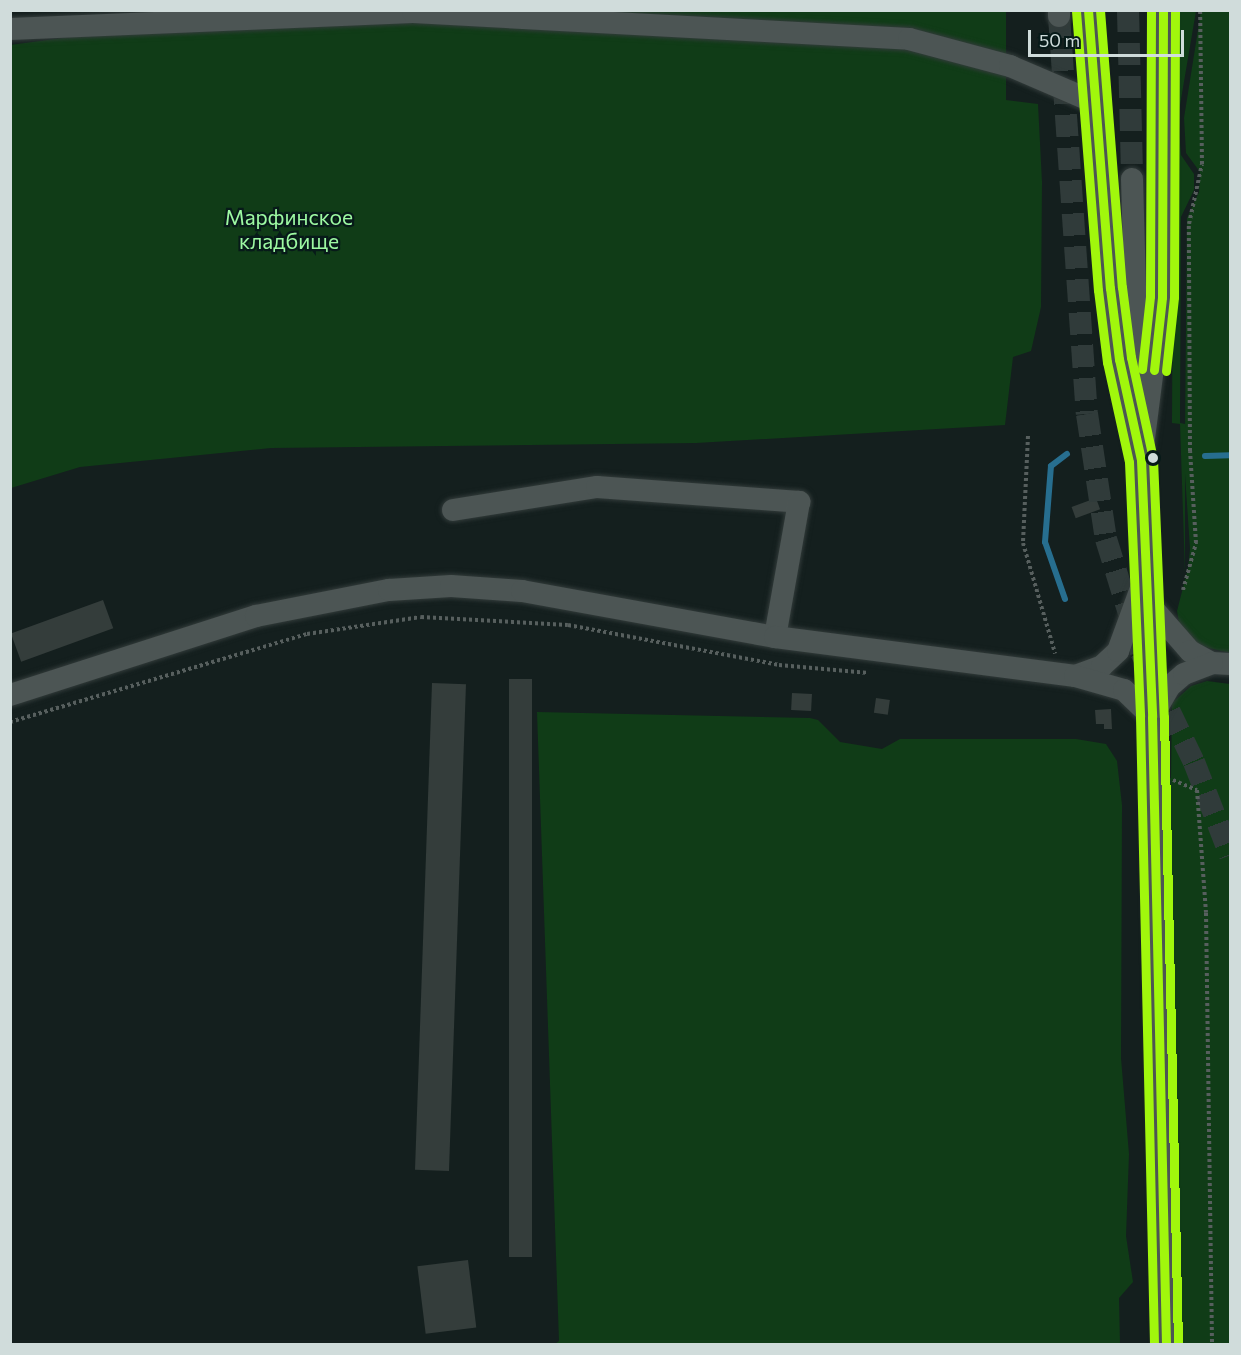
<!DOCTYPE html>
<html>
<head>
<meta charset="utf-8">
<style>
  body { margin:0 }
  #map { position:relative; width:1241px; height:1355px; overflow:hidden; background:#141f1e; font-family:Commissioner,sans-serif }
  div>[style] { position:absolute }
  .green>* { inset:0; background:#103c17 }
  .stream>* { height:6px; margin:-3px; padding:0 3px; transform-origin:3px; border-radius:3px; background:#276e8f }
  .building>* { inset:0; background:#343d3b; transform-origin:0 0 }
  .minor-tunnel>* { height:22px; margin-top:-11px; transform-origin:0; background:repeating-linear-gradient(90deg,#303b3a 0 22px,transparent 0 33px) }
  .path>* { height:4px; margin-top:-2px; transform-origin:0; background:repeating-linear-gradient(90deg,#575f5e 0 3px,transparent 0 6px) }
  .roads { filter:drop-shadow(0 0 2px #323b3a) drop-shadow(0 0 2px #323b3a) }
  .minor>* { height:22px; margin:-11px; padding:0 11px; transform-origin:11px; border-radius:11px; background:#4c5554 }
  .bus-1>* { height:9px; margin:-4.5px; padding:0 4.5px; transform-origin:4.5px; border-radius:4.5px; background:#a1f70c }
  .bus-2>* { height:9px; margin:-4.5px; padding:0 4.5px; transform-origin:4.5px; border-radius:4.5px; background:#a1f70c }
  .bus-3>* { height:9px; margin:-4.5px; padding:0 4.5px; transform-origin:4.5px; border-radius:4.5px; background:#a1f70c }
  .dots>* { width:16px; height:16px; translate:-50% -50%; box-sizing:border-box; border:3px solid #071a19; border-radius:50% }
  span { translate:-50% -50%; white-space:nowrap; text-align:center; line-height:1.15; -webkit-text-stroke:4.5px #071a19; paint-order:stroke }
  .park-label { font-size:21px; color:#9df9a2 }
  .frame { position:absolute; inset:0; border:12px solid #d0dcdb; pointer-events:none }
  .scale { position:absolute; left:1028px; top:30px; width:156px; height:27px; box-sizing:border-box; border:3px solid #d0dcdb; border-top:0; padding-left:8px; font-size:18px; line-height:21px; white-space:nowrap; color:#d0dcdb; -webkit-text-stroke:4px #071a19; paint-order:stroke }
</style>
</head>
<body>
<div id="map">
  <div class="green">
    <div style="clip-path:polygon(270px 10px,1006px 11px,1006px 100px,1038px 104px,1042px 182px,1041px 307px,1031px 351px,1013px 357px,1005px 425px,696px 443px,271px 448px,80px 467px,11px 488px,10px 45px)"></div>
    <div style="clip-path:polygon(1174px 11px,1196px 11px,1178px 117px,1181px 155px,1194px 174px,1194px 190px,1181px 217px,1180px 423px,1185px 424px,1185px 432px,1187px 218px,1199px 192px,1200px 172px,1186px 153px,1184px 118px,1201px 11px,1230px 11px,1230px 653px,1196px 645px,1179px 622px,1177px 611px,1188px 568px,1190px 549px,1185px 474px,1185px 573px,1180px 424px,1172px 423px)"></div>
    <div style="clip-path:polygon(1207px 681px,1230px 684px,1230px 1344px,1178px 1344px,1164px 779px,1171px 778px,1172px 703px,1191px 686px)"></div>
    <div style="clip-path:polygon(537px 712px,810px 718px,818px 720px,840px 742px,882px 749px,900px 739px,1076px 739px,1106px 744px,1117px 761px,1122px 805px,1121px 1058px,1129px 1154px,1126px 1236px,1133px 1282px,1119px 1298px,1120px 1344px,555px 1344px,559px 1341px)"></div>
  </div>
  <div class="stream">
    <div style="left:1205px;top:456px;width:25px;rotate:-2deg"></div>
    <div style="left:1065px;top:599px;width:60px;rotate:-109.3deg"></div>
    <div style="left:1045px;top:542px;width:76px;rotate:-85.5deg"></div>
    <div style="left:1051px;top:466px;width:20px;rotate:-37deg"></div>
  </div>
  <div class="building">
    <div style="left:1096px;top:498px;width:12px;height:26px;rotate:70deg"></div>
    <div style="left:103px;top:600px;width:30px;height:98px;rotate:70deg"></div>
    <div style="left:509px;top:679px;width:23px;height:578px"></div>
    <div style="left:432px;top:683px;width:34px;height:487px;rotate:2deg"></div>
    <div style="left:792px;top:693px;width:20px;height:17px;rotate:3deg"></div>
    <div style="left:876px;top:698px;width:14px;height:15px;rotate:8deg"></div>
    <div style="clip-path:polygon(1111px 709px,1112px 729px,1104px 729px,1104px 724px,1096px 724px,1095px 710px)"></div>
    <div style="left:468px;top:1260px;width:68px;height:51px;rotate:83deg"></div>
  </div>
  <div class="minor-tunnel">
    <div style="left:1128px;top:10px;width:169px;rotate:88.6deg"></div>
    <div style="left:1059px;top:16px;width:399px;rotate:86deg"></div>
    <div style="left:1087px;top:414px;width:126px;rotate:81.4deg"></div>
    <div style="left:1106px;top:539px;width:118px;rotate:72.8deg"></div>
    <div style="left:1141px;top:652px;width:122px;rotate:64.3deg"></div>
    <div style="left:1194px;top:762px;width:100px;rotate:68.8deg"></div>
  </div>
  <div class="path">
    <div style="left:1028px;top:436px;width:107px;rotate:92.7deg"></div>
    <div style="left:1023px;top:543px;width:115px;rotate:73.8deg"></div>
    <div style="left:1183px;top:590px;width:49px;rotate:-74.5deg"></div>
    <div style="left:1196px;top:543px;width:92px;rotate:-93.7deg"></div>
    <div style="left:1190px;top:451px;width:227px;rotate:-90.3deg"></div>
    <div style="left:1189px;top:224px;width:61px;rotate:-77.8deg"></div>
    <div style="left:1202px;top:164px;width:154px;rotate:-90.7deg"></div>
    <div style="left:10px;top:722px;width:310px;rotate:-16.5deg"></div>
    <div style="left:307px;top:634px;width:115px;rotate:-8.5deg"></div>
    <div style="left:421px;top:617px;width:147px;rotate:3.1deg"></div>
    <div style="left:568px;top:625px;width:215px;rotate:10.7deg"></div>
    <div style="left:779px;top:665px;width:90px;rotate:5.1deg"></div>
    <div style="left:1173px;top:780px;width:26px;rotate:23deg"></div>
    <div style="left:1197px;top:790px;width:123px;rotate:85.8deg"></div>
    <div style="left:1206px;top:913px;width:431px;rotate:89.2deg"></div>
  </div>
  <div class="roads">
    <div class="minor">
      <div style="left:1059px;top:10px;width:6px;rotate:90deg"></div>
      <div style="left:1088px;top:10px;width:279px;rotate:85.5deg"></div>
      <div style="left:1110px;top:288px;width:72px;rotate:82.8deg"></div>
      <div style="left:1119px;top:359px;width:103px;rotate:77.7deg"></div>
      <div style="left:1141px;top:460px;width:257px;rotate:87.5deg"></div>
      <div style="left:1152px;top:717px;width:627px;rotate:88.72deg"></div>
      <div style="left:10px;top:29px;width:403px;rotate:-2.4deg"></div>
      <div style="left:413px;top:12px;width:497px;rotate:3.1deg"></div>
      <div style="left:909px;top:39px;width:105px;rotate:15deg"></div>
      <div style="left:1010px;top:66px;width:91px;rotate:23.2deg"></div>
      <div style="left:1132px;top:179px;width:216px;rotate:88.4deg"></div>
      <div style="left:1143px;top:446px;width:150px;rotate:-82.7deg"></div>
      <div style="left:1162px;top:297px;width:287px;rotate:-89.8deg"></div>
      <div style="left:453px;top:510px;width:146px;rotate:-9.1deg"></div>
      <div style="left:597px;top:487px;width:203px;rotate:4.2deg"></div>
      <div style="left:799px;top:502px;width:137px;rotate:100.1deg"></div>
      <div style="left:1148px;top:603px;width:64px;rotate:48.8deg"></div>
      <div style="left:1190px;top:651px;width:25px;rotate:29deg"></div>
      <div style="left:1212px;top:663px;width:18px;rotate:3deg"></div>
      <div style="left:1075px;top:676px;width:29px;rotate:-20deg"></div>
      <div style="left:1102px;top:666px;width:22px;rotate:-43deg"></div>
      <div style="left:1118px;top:651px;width:67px;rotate:-69.9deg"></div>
      <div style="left:10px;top:695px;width:258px;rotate:-17.8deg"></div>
      <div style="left:256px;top:616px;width:136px;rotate:-11.1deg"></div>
      <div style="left:389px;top:590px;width:62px;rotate:-3.7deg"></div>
      <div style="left:451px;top:586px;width:71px;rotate:4deg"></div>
      <div style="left:522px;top:591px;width:257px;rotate:10.3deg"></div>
      <div style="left:775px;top:637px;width:303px;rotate:7.4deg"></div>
      <div style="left:1075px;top:676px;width:51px;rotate:15.9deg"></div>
      <div style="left:1124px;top:690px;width:39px;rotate:44deg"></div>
      <div style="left:1153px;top:715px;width:34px;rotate:-60deg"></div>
      <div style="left:1170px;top:686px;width:18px;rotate:-41deg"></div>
      <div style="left:1184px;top:674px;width:30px;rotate:-21deg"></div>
    </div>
  </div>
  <div class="bus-1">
    <div style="left:1088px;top:10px;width:279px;rotate:85.5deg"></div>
    <div style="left:1110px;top:288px;width:72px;rotate:82.8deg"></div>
    <div style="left:1119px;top:359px;width:103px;rotate:77.7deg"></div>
    <div style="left:1141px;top:460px;width:257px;rotate:87.5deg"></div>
    <div style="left:1152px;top:717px;width:627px;rotate:88.72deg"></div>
    <div style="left:1154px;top:370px;width:73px;rotate:-83.7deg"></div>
    <div style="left:1162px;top:297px;width:287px;rotate:-89.8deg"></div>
  </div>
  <div class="bus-2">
    <div style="left:1076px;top:11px;width:280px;rotate:85.5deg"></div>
    <div style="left:1098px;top:290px;width:73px;rotate:82.9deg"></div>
    <div style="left:1107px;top:362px;width:102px;rotate:77.6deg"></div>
    <div style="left:1129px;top:462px;width:255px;rotate:87.5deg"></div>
    <div style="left:1140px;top:717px;width:627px;rotate:88.72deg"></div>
    <div style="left:1166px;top:371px;width:74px;rotate:-83.8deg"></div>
    <div style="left:1174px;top:297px;width:287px;rotate:-89.8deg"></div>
  </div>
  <div class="bus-3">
    <div style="left:1100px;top:10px;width:278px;rotate:85.5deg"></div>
    <div style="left:1122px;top:287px;width:71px;rotate:82.7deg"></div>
    <div style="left:1131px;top:357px;width:104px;rotate:77.8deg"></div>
    <div style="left:1153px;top:459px;width:258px;rotate:87.6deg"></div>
    <div style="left:1164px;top:717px;width:627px;rotate:88.72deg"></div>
    <div style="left:1142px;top:369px;width:73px;rotate:-83.7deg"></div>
    <div style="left:1150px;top:296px;width:286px;rotate:-89.8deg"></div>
  </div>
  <div class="dots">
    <div style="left:1153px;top:458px;background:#d0dcdb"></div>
  </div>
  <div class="park-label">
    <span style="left:289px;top:229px">Марфинское<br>кладбище</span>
  </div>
  <div class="frame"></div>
  <div class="scale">50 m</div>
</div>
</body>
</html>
